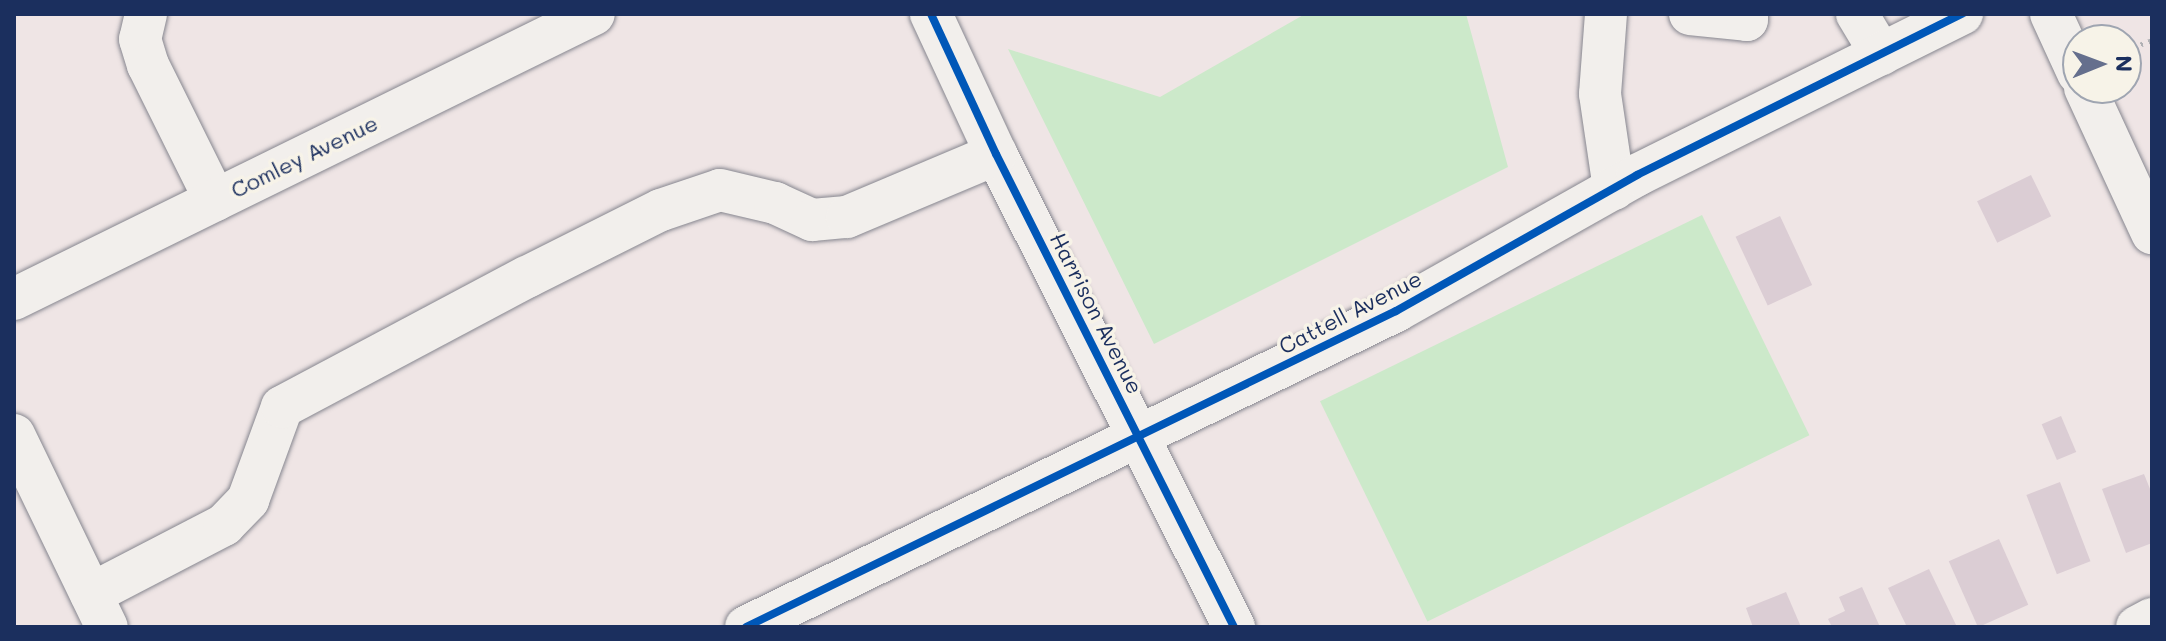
<!DOCTYPE html>
<html>
<head>
<meta charset="utf-8">
<style>
  body { margin:0 }
  #map { position:relative; width:2166px; height:641px; overflow:hidden; background:#efe5e5; font-family:Mali,sans-serif }
  div>[style] { position:absolute }
  .green>* { inset:0; background:#cce9ca; transform-origin:0 0 }
  .building>* { inset:0; background:#dbcdd4; transform-origin:0 0 }
  .path>* { height:5px; margin-top:-2.5px; transform-origin:0; background:repeating-linear-gradient(90deg,#b0b0b4 0 2px,transparent 0 8px) }
  .roads { filter:drop-shadow(0 0 2px #86868f) drop-shadow(0 0 2px #86868f) }
  .minor>* { height:42px; margin:-21px; padding:0 21px; transform-origin:21px; border-radius:21px; background:#f2efec }
  .cycleway>* { height:8px; margin:-4px; padding:0 4px; transform-origin:4px; border-radius:4px; background:#0057b8 }
  span { translate:-50% -50%; white-space:nowrap; text-align:center; line-height:1.15; -webkit-text-stroke:7px #f7f3e8; paint-order:stroke }
  .street-label { font-size:22px; color:#1b2f5e }
  .frame { position:absolute; inset:0; border:16px solid #1b2f5e; pointer-events:none }
  .north { position:absolute; left:2062px; top:24px; width:80px; height:80px; box-sizing:border-box; background:#f7f3e8; border:2px solid #9fa5b1; border-radius:50%; rotate:89deg; font-size:22px; font-weight:700; line-height:32px; text-align:center; color:#1b2f5e }
  .north::after { content:''; display:block; margin:auto; width:28px; height:36px; background:#656f8d; clip-path:polygon(50% 0,100% 100%,50% 72%,0 100%) }
</style>
</head>
<body>
<div id="map">
  <div class="green">
    <div style="clip-path:polygon(1305px 14px,1466px 14px,1508px 167px,1154px 344px,1008px 49px,1160px 97px)"></div>
    <div style="left:1702px;top:215px;width:245px;height:425px;rotate:64deg"></div>
  </div>
  <div class="building">
    <div style="left:2031px;top:175px;width:46px;height:60px;rotate:64deg"></div>
    <div style="left:1780px;top:216px;width:76px;height:49px;rotate:65deg"></div>
    <div style="left:2061px;top:416px;width:39px;height:21px;rotate:67deg"></div>
    <div style="clip-path:polygon(2144px 474px,2152px 494px,2152px 543px,2126px 553px,2102px 489px)"></div>
    <div style="left:2060px;top:482px;width:85px;height:36px;rotate:69deg"></div>
    <div style="left:1999px;top:539px;width:72px;height:55px;rotate:66deg"></div>
    <div style="clip-path:polygon(1929px 569px,1957px 627px,1907px 627px,1888px 588px)"></div>
    <div style="clip-path:polygon(1862px 587px,1880px 627px,1832px 627px,1828px 619px,1845px 611px,1839px 597px)"></div>
    <div style="clip-path:polygon(1786px 592px,1801px 627px,1753px 627px,1746px 608px)"></div>
  </div>
  <div class="path">
    <div style="left:2126px;top:50px;width:28px;rotate:-21deg"></div>
  </div>
  <div class="roads">
    <div class="minor">
      <div style="left:146px;top:14px;width:26px;rotate:103deg"></div>
      <div style="left:140px;top:39px;width:27px;rotate:73deg"></div>
      <div style="left:148px;top:65px;width:151px;rotate:63.6deg"></div>
      <div style="left:931px;top:14px;width:154px;rotate:65.1deg"></div>
      <div style="left:996px;top:154px;width:530px;rotate:63.29deg"></div>
      <div style="left:1606px;top:14px;width:80px;rotate:94.3deg"></div>
      <div style="left:1600px;top:94px;width:96px;rotate:81.6deg"></div>
      <div style="left:1690px;top:14px;width:57px;rotate:6deg"></div>
      <div style="left:1747px;top:20px;width:6px;rotate:-90deg"></div>
      <div style="left:1857px;top:14px;width:47px;rotate:59deg"></div>
      <div style="left:2051px;top:14px;width:65px;rotate:65.4deg"></div>
      <div style="left:2085px;top:88px;width:160px;rotate:65.2deg"></div>
      <div style="left:14px;top:299px;width:646px;rotate:-26.17deg"></div>
      <div style="left:14px;top:435px;width:213px;rotate:64.2deg"></div>
      <div style="left:91px;top:594px;width:150px;rotate:-27.4deg"></div>
      <div style="left:224px;top:525px;width:35px;rotate:-46deg"></div>
      <div style="left:248px;top:500px;width:99px;rotate:-69.9deg"></div>
      <div style="left:282px;top:407px;width:277px;rotate:-28deg"></div>
      <div style="left:527px;top:277px;width:150px;rotate:-26.6deg"></div>
      <div style="left:661px;top:210px;width:62px;rotate:-18.7deg"></div>
      <div style="left:720px;top:190px;width:57px;rotate:13.3deg"></div>
      <div style="left:775px;top:203px;width:41px;rotate:24.7deg"></div>
      <div style="left:812px;top:220px;width:35px;rotate:-5deg"></div>
      <div style="left:847px;top:217px;width:162px;rotate:-22.9deg"></div>
      <div style="left:746px;top:627px;width:723px;rotate:-25.93deg"></div>
      <div style="left:1396px;top:311px;width:277px;rotate:-29.4deg"></div>
      <div style="left:1637px;top:175px;width:363px;rotate:-26.4deg"></div>
      <div style="left:2137px;top:627px;width:17px;rotate:-28deg"></div>
    </div>
  </div>
  <div class="cycleway">
    <div style="left:931px;top:14px;width:154px;rotate:65.1deg"></div>
    <div style="left:996px;top:154px;width:530px;rotate:63.29deg"></div>
    <div style="left:746px;top:627px;width:723px;rotate:-25.93deg"></div>
    <div style="left:1396px;top:311px;width:277px;rotate:-29.4deg"></div>
    <div style="left:1637px;top:175px;width:363px;rotate:-26.4deg"></div>
  </div>
  <div class="street-label">
    <span style="left:304px;top:156px;rotate:-26deg">Comley Avenue</span>
    <span style="left:1350px;top:312px;rotate:-27deg">Cattell Avenue</span>
    <span style="left:1097px;top:313px;rotate:63deg">Harrison Avenue</span>
  </div>
  <div class="frame"></div>
  <div class="north">N</div>
</div>
</body>
</html>
